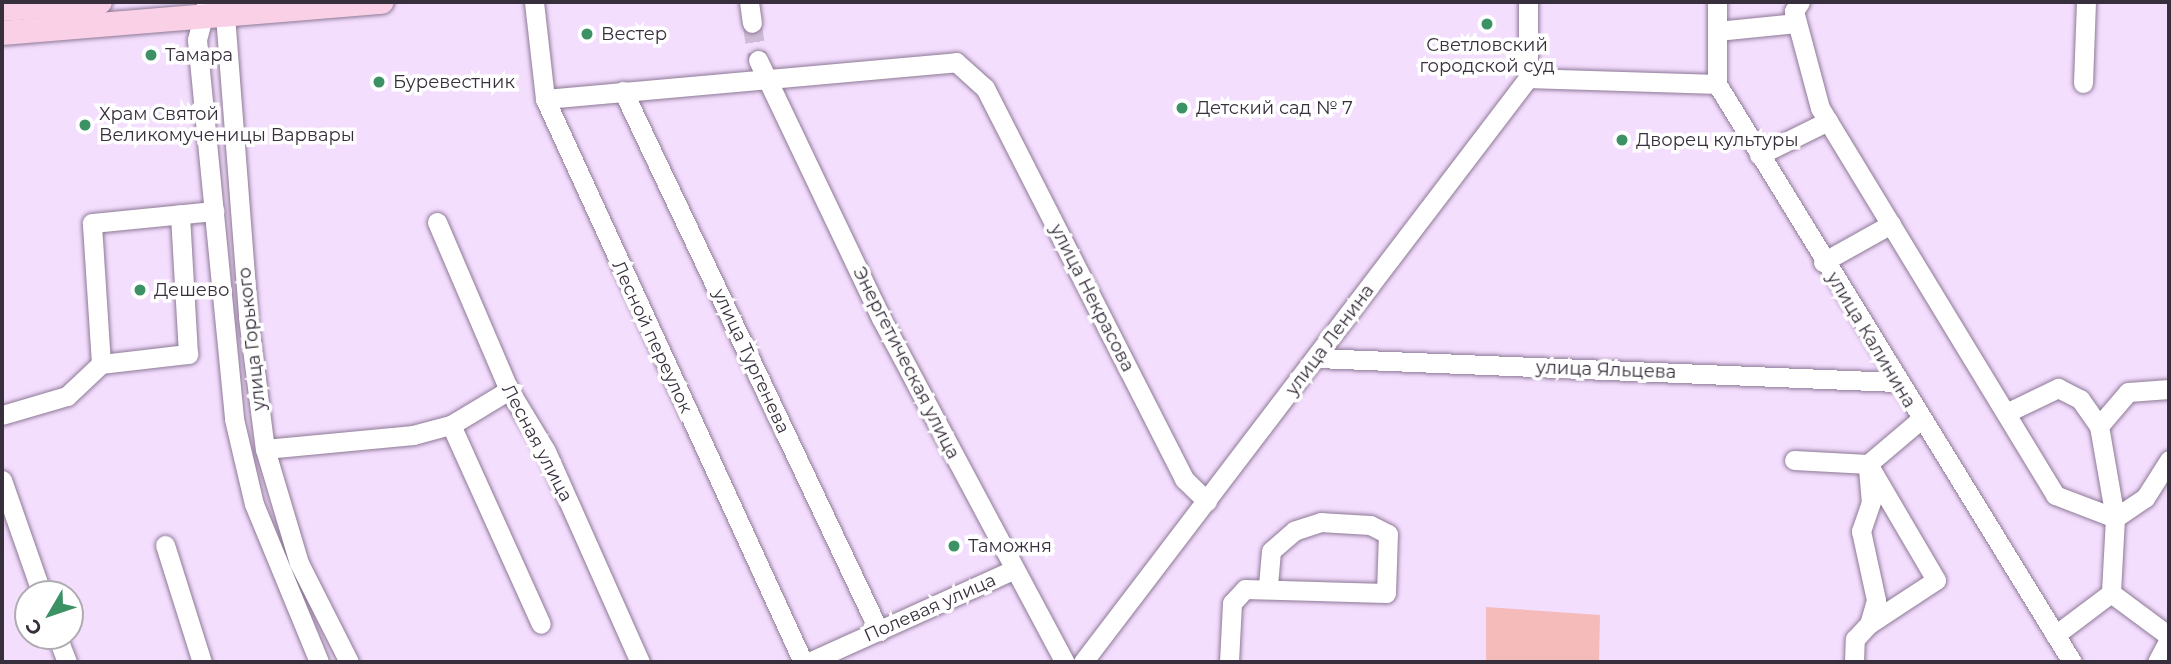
<!DOCTYPE html>
<html>
<head>
<meta charset="utf-8">
<style>
  body { margin:0 }
  #map { position:relative; width:2171px; height:664px; overflow:hidden; background:#f4defe; font-family:Montserrat,sans-serif }
  div>[style] { position:absolute }
  .green>* { inset:0; background:#f5baba }
  .minor-tunnel>* { height:19px; margin-top:-9.5px; transform-origin:0; background:repeating-linear-gradient(90deg,#cebbd7 0 19px,transparent 0 29px) }
  .roads { filter:drop-shadow(0 0 2px #8d7996) drop-shadow(0 0 2px #8d7996) }
  .minor>* { height:19px; margin:-9.5px; padding:0 9.5px; transform-origin:9.5px; border-radius:9.5px; background:#fff }
  .major>* { height:24px; margin:-12px; padding:0 12px; transform-origin:12px; border-radius:12px; background:#fad0e6 }
  .dots>* { width:19px; height:19px; translate:-50% -50%; box-sizing:border-box; border:4px solid #fff; border-radius:50% }
  span { translate:-50% -50%; white-space:nowrap; text-align:center; line-height:1.15; -webkit-text-stroke:7px #fff; paint-order:stroke }
  .poi-label { font-size:18px; color:#382f3c }
  .left { translate:0 -50%; text-align:left }
  .street-label { font-size:18px; color:#382f3c }
  .frame { position:absolute; inset:0; border:4px solid #382f3c; pointer-events:none }
  .north { position:absolute; left:14px; top:580px; width:70px; height:70px; box-sizing:border-box; background:#fff; border:2px solid #afacb1; border-radius:50%; rotate:231deg; font-size:19px; font-weight:700; line-height:28px; text-align:center; color:#382f3c }
  .north::after { content:''; display:block; margin:auto; width:24px; height:32px; background:#3d9265; clip-path:polygon(50% 0,100% 100%,50% 72%,0 100%) }
</style>
</head>
<body>
<div id="map">
  <div class="green">
    <div style="clip-path:polygon(1486px 607px,1600px 615px,1599px 662px,1486px 662px)"></div>
  </div>
  <div class="minor-tunnel">
    <div style="left:752px;top:23px;width:37px;rotate:81deg"></div>
  </div>
  <div class="roads">
    <div class="minor">
      <div style="left:207px;top:2px;width:39px;rotate:105deg"></div>
      <div style="left:197px;top:40px;width:381px;rotate:84.4deg"></div>
      <div style="left:234px;top:419px;width:87px;rotate:76.8deg"></div>
      <div style="left:254px;top:504px;width:171px;rotate:67.6deg"></div>
      <div style="left:534px;top:2px;width:98px;rotate:83.5deg"></div>
      <div style="left:545px;top:99px;width:619px;rotate:65.38deg"></div>
      <div style="left:749px;top:2px;width:21px;rotate:82deg"></div>
      <div style="left:1717px;top:2px;width:82px;rotate:90deg"></div>
      <div style="left:1717px;top:84px;width:678px;rotate:58.44deg"></div>
      <div style="left:1800px;top:2px;width:11px;rotate:124deg"></div>
      <div style="left:1794px;top:11px;width:100px;rotate:75deg"></div>
      <div style="left:1820px;top:108px;width:453px;rotate:58.7deg"></div>
      <div style="left:2055px;top:495px;width:64px;rotate:21deg"></div>
      <div style="left:2115px;top:518px;width:75px;rotate:93.1deg"></div>
      <div style="left:2111px;top:593px;width:70px;rotate:143.1deg"></div>
      <div style="left:225px;top:15px;width:303px;rotate:85.6deg"></div>
      <div style="left:248px;top:317px;width:133px;rotate:82.7deg"></div>
      <div style="left:265px;top:449px;width:119px;rotate:73.4deg"></div>
      <div style="left:299px;top:563px;width:111px;rotate:63.2deg"></div>
      <div style="left:1717px;top:31px;width:80px;rotate:-5.7deg"></div>
      <div style="left:758px;top:60px;width:286px;rotate:64.5deg"></div>
      <div style="left:881px;top:318px;width:390px;rotate:61.9deg"></div>
      <div style="left:1528px;top:78px;width:189px;rotate:1.8deg"></div>
      <div style="left:2083px;top:83px;width:81px;rotate:-87.9deg"></div>
      <div style="left:623px;top:91px;width:598px;rotate:64.64deg"></div>
      <div style="left:545px;top:99px;width:413px;rotate:-5.1deg"></div>
      <div style="left:956px;top:62px;width:39px;rotate:42deg"></div>
      <div style="left:985px;top:88px;width:439px;rotate:63deg"></div>
      <div style="left:1184px;top:479px;width:32px;rotate:44deg"></div>
      <div style="left:1759px;top:155px;width:77px;rotate:-26.2deg"></div>
      <div style="left:437px;top:222px;width:183px;rotate:66.8deg"></div>
      <div style="left:509px;top:390px;width:71px;rotate:58.8deg"></div>
      <div style="left:546px;top:451px;width:231px;rotate:66deg"></div>
      <div style="left:1823px;top:262px;width:78px;rotate:-29.2deg"></div>
      <div style="left:1317px;top:358px;width:579px;rotate:2.37deg"></div>
      <div style="left:101px;top:364px;width:88px;rotate:-6.6deg"></div>
      <div style="left:188px;top:354px;width:140px;rotate:-93.3deg"></div>
      <div style="left:2169px;top:389px;width:41px;rotate:175.8deg"></div>
      <div style="left:2128px;top:392px;width:45px;rotate:130.5deg"></div>
      <div style="left:2099px;top:426px;width:93px;rotate:80.1deg"></div>
      <div style="left:2115px;top:518px;width:36px;rotate:-34deg"></div>
      <div style="left:2145px;top:498px;width:45px;rotate:-57.7deg"></div>
      <div style="left:2006px;top:413px;width:58px;rotate:-25.7deg"></div>
      <div style="left:2058px;top:388px;width:25px;rotate:27deg"></div>
      <div style="left:2080px;top:399px;width:33px;rotate:55deg"></div>
      <div style="left:2px;top:415px;width:68px;rotate:-16.3deg"></div>
      <div style="left:67px;top:396px;width:47px;rotate:-43.3deg"></div>
      <div style="left:101px;top:364px;width:141px;rotate:-93.7deg"></div>
      <div style="left:92px;top:223px;width:123px;rotate:-5.6deg"></div>
      <div style="left:451px;top:425px;width:218px;rotate:65.7deg"></div>
      <div style="left:265px;top:449px;width:149px;rotate:-5.4deg"></div>
      <div style="left:413px;top:435px;width:39px;rotate:-15deg"></div>
      <div style="left:451px;top:425px;width:68px;rotate:-31.1deg"></div>
      <div style="left:1794px;top:460px;width:74px;rotate:3.1deg"></div>
      <div style="left:1868px;top:464px;width:68px;rotate:-40.2deg"></div>
      <div style="left:1868px;top:469px;width:33px;rotate:85deg"></div>
      <div style="left:1871px;top:502px;width:31px;rotate:109deg"></div>
      <div style="left:1861px;top:531px;width:71px;rotate:77.7deg"></div>
      <div style="left:1876px;top:600px;width:25px;rotate:106deg"></div>
      <div style="left:2px;top:480px;width:121px;rotate:70.7deg"></div>
      <div style="left:165px;top:545px;width:123px;rotate:72.5deg"></div>
      <div style="left:2111px;top:593px;width:72px;rotate:36.6deg"></div>
      <div style="left:57px;top:636px;width:28px;rotate:69deg"></div>
      <div style="left:809px;top:662px;width:224px;rotate:-24.3deg"></div>
      <div style="left:1083px;top:662px;width:734px;rotate:-52.69deg"></div>
      <div style="left:1528px;top:78px;width:76px;rotate:-90deg"></div>
      <div style="left:1229px;top:662px;width:59px;rotate:-87.1deg"></div>
      <div style="left:1232px;top:603px;width:19px;rotate:-47deg"></div>
      <div style="left:1245px;top:589px;width:141px;rotate:1.6deg"></div>
      <div style="left:1386px;top:593px;width:59px;rotate:-88.1deg"></div>
      <div style="left:1388px;top:534px;width:20px;rotate:-153deg"></div>
      <div style="left:1370px;top:525px;width:49px;rotate:-176.5deg"></div>
      <div style="left:1321px;top:522px;width:28px;rotate:162deg"></div>
      <div style="left:1294px;top:531px;width:30px;rotate:139deg"></div>
      <div style="left:1271px;top:551px;width:38px;rotate:95deg"></div>
      <div style="left:1854px;top:662px;width:23px;rotate:-88deg"></div>
      <div style="left:1855px;top:639px;width:21px;rotate:-47deg"></div>
      <div style="left:1869px;top:624px;width:80px;rotate:-33.3deg"></div>
      <div style="left:1936px;top:580px;width:134px;rotate:-120.4deg"></div>
      <div style="left:2157px;top:662px;width:26px;rotate:-62deg"></div>
    </div>
    <div class="major">
      <div style="left:2px;top:9px;width:98px;rotate:-4.1deg"></div>
      <div style="left:2px;top:33px;width:381px;rotate:-4.7deg"></div>
    </div>
  </div>
  <div class="dots">
    <div style="left:1487px;top:24px;background:#3d9265"></div>
    <div style="left:587px;top:34px;background:#3d9265"></div>
    <div style="left:151px;top:55px;background:#3d9265"></div>
    <div style="left:379px;top:82px;background:#3d9265"></div>
    <div style="left:1182px;top:108px;background:#3d9265"></div>
    <div style="left:85px;top:125px;background:#3d9265"></div>
    <div style="left:1622px;top:140px;background:#3d9265"></div>
    <div style="left:140px;top:290px;background:#3d9265"></div>
    <div style="left:954px;top:546px;background:#3d9265"></div>
  </div>
  <div class="poi-label">
    <span class="left" style="left:601px;top:34px">Вестер</span>
    <span style="left:1487px;top:56px">Светловский<br>городской суд</span>
    <span class="left" style="left:165px;top:55px">Тамара</span>
    <span class="left" style="left:393px;top:82px">Буревестник</span>
    <span class="left" style="left:1196px;top:108px">Детский сад № 7</span>
    <span class="left" style="left:99px;top:125px">Храм Святой<br>Великомученицы Варвары</span>
    <span class="left" style="left:1636px;top:140px">Дворец культуры</span>
    <span class="left" style="left:154px;top:290px">Дешево</span>
    <span class="left" style="left:968px;top:546px">Таможня</span>
  </div>
  <div class="street-label">
    <span style="left:1092px;top:298px;rotate:63deg">улица Некрасова</span>
    <span style="left:652px;top:337px;rotate:65deg">Лесной переулок</span>
    <span style="left:252px;top:339px;rotate:-96deg">улица Горького</span>
    <span style="left:1330px;top:340px;rotate:-53deg">улица Ленина</span>
    <span style="left:1871px;top:340px;rotate:59deg">улица Калинина</span>
    <span style="left:751px;top:361px;rotate:65deg">улица Тургенева</span>
    <span style="left:906px;top:363px;rotate:63deg">Энергетическая улица</span>
    <span style="left:1606px;top:370px;rotate:2deg">улица Яльцева</span>
    <span style="left:537px;top:443px;rotate:62deg">Лесная улица</span>
    <span style="left:930px;top:608px;rotate:-24deg">Полевая улица</span>
  </div>
  <div class="frame"></div>
  <div class="north">С</div>
</div>
</body>
</html>
